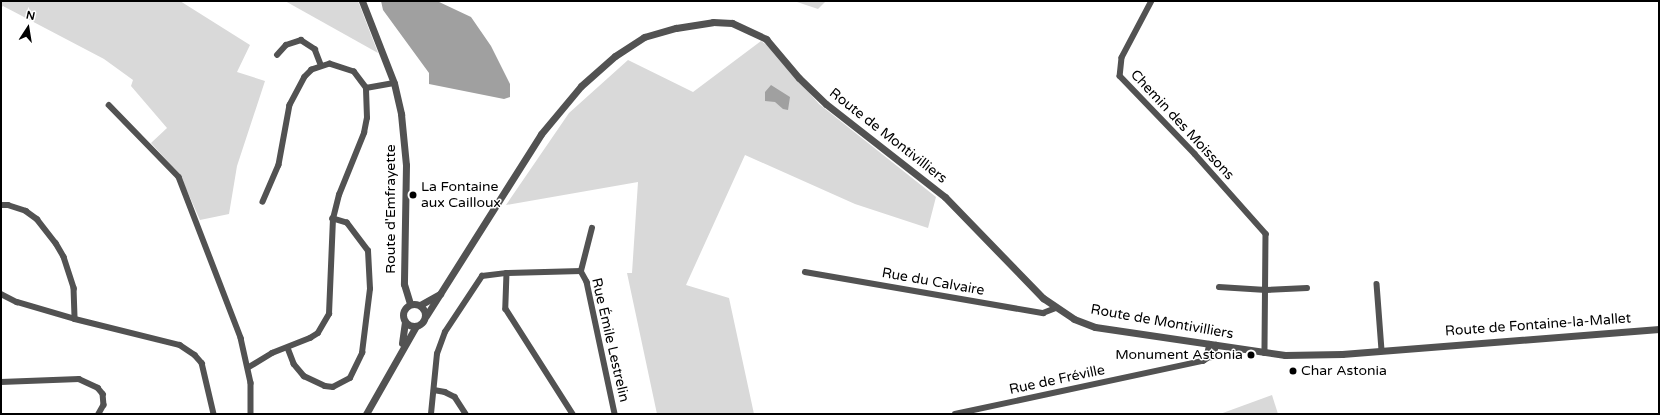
<!DOCTYPE html>
<html>
<head>
<meta charset="utf-8">
<style>
  body { margin:0 }
  #map { position:relative; width:1660px; height:415px; overflow:hidden; background:#fff; font-family:"Varela Round",sans-serif }
  div>[style] { position:absolute }
  .green>* { inset:0; background:#d9d9d9 }
  .water>* { inset:0; background:#a0a0a0 }
  .minor>* { height:5.5px; margin:-2.75px; padding:0 2.75px; transform-origin:2.75px; border-radius:2.75px; background:#525252 }
  .tertiary>* { height:7px; margin:-3.5px; padding:0 3.5px; transform-origin:3.5px; border-radius:3.5px; background:#525252 }
  .tertiary>.ring { margin:-3.5px; padding:0; box-sizing:content-box; background:none; border:7px solid #525252; border-radius:50% }
  .dots>* { width:11px; height:11px; translate:-50% -50%; box-sizing:border-box; border:2px solid #fff; border-radius:50% }
  span { translate:-50% -50%; white-space:nowrap; text-align:center; line-height:1.15; -webkit-text-stroke:3px #fff; paint-order:stroke }
  .street-label { font-size:14px; color:#000 }
  .poi-label { font-size:14px; color:#000 }
  .left { translate:0 -50%; text-align:left }
  .right { translate:-100% -50%; text-align:right }
  .frame { position:absolute; inset:0; border:2px solid #000; pointer-events:none }
  .north { position:absolute; left:8px; top:8px; width:40px; height:40px; -webkit-text-stroke:3px #fff; paint-order:stroke; rotate:12deg; font-size:11px; font-weight:700; line-height:16px; text-align:center; color:#000 }
  .north::after { content:''; display:block; margin:auto; width:14px; height:18px; background:#000; clip-path:polygon(50% 0,100% 100%,50% 72%,0 100%) }
</style>
</head>
<body>
<div id="map">
  <div class="green">
    <div style="clip-path:polygon(1px 1px,180px 1px,250px 45px,237px 72px,265px 81px,237px 166px,229px 214px,200px 220px,180px 175px,151px 143px,167px 128px,131px 86px,133px 80px,104px 59px,3px 6px,1px 8px)"></div>
    <div style="clip-path:polygon(285px 1px,358px 1px,378px 53px)"></div>
    <div style="clip-path:polygon(794px 1px,826px 1px,818px 9px)"></div>
    <div style="clip-path:polygon(761px 41px,770px 47px,819px 104px,936px 197px,928px 228px,855px 204px,745px 155px,686px 285px,729px 298px,754px 414px,657px 414px,627px 273px,632px 273px,638px 182px,506px 205px,569px 113px,628px 60px,693px 92px)"></div>
    <div style="clip-path:polygon(1272px 395px,1278px 414px,1220px 414px)"></div>
  </div>
  <div class="water">
    <div style="clip-path:polygon(381px 1px,437px 1px,471px 17px,491px 46px,510px 84px,510px 97px,504px 99px,429px 84px,429px 73px,383px 10px)"></div>
    <div style="clip-path:polygon(771px 85px,790px 97px,788px 110px,783px 109px,775px 102px,765px 101px,765px 92px)"></div>
  </div>
  <div class="minor">
    <div style="left:1152px;top:1px;width:64px;rotate:117.8deg"></div>
    <div style="left:1122px;top:58px;width:18px;rotate:96deg"></div>
    <div style="left:1120px;top:76px;width:108px;rotate:46.1deg"></div>
    <div style="left:1195px;top:154px;width:107px;rotate:48.4deg"></div>
    <div style="left:1266px;top:234px;width:119px;rotate:90.5deg"></div>
    <div style="left:277px;top:55px;width:13px;rotate:-48deg"></div>
    <div style="left:286px;top:45px;width:16px;rotate:-18deg"></div>
    <div style="left:301px;top:40px;width:17px;rotate:33deg"></div>
    <div style="left:315px;top:49px;width:17px;rotate:69deg"></div>
    <div style="left:366px;top:88px;width:28px;rotate:-10deg"></div>
    <div style="left:109px;top:105px;width:100px;rotate:45.8deg"></div>
    <div style="left:179px;top:177px;width:173px;rotate:68.9deg"></div>
    <div style="left:241px;top:338px;width:46px;rotate:77.5deg"></div>
    <div style="left:251px;top:383px;width:31px;rotate:90deg"></div>
    <div style="left:1px;top:205px;width:7px"></div>
    <div style="left:8px;top:205px;width:19px;rotate:18deg"></div>
    <div style="left:26px;top:211px;width:14px;rotate:36deg"></div>
    <div style="left:37px;top:219px;width:31px;rotate:52deg"></div>
    <div style="left:56px;top:243px;width:16px;rotate:60deg"></div>
    <div style="left:64px;top:257px;width:33px;rotate:72deg"></div>
    <div style="left:74px;top:288px;width:31px;rotate:88deg"></div>
    <div style="left:581px;top:271px;width:13px;rotate:61deg"></div>
    <div style="left:587px;top:282px;width:135px;rotate:78deg"></div>
    <div style="left:805px;top:272px;width:242px;rotate:9.8deg"></div>
    <div style="left:1043px;top:313px;width:14px;rotate:-21deg"></div>
    <div style="left:507px;top:273px;width:36px;rotate:92deg"></div>
    <div style="left:506px;top:309px;width:125px;rotate:57.5deg"></div>
    <div style="left:1377px;top:284px;width:66px;rotate:85.7deg"></div>
    <div style="left:1219px;top:287px;width:47px;rotate:3.7deg"></div>
    <div style="left:1266px;top:290px;width:41px;rotate:-2.8deg"></div>
    <div style="left:1px;top:294px;width:18px;rotate:27deg"></div>
    <div style="left:17px;top:302px;width:60px;rotate:16.3deg"></div>
    <div style="left:75px;top:319px;width:108px;rotate:13.9deg"></div>
    <div style="left:180px;top:345px;width:18px;rotate:34deg"></div>
    <div style="left:195px;top:355px;width:11px;rotate:49deg"></div>
    <div style="left:202px;top:363px;width:52px;rotate:76.8deg"></div>
    <div style="left:1210px;top:344px;width:9px;rotate:103deg"></div>
    <div style="left:1208px;top:353px;width:5px;rotate:53deg"></div>
    <div style="left:288px;top:348px;width:17px;rotate:69deg"></div>
    <div style="left:294px;top:364px;width:16px;rotate:50deg"></div>
    <div style="left:304px;top:376px;width:23px;rotate:25deg"></div>
    <div style="left:325px;top:386px;width:8px;rotate:7deg"></div>
    <div style="left:333px;top:387px;width:19px;rotate:-28deg"></div>
    <div style="left:350px;top:378px;width:28px;rotate:-64deg"></div>
    <div style="left:362px;top:353px;width:64px;rotate:-82.9deg"></div>
    <div style="left:370px;top:289px;width:38px;rotate:-93deg"></div>
    <div style="left:368px;top:251px;width:35px;rotate:-127deg"></div>
    <div style="left:347px;top:223px;width:15px;rotate:-164deg"></div>
    <div style="left:249px;top:367px;width:27px;rotate:-31deg"></div>
    <div style="left:272px;top:353px;width:41px;rotate:-21.5deg"></div>
    <div style="left:310px;top:338px;width:9px;rotate:-32deg"></div>
    <div style="left:318px;top:333px;width:22px;rotate:-60deg"></div>
    <div style="left:329px;top:314px;width:95px;rotate:-87.6deg"></div>
    <div style="left:333px;top:219px;width:25px;rotate:-76deg"></div>
    <div style="left:339px;top:195px;width:67px;rotate:-68deg"></div>
    <div style="left:364px;top:133px;width:15px;rotate:-79deg"></div>
    <div style="left:367px;top:118px;width:30px;rotate:-92deg"></div>
    <div style="left:366px;top:88px;width:20px;rotate:-127deg"></div>
    <div style="left:354px;top:72px;width:25px;rotate:-162deg"></div>
    <div style="left:330px;top:64px;width:19px;rotate:162deg"></div>
    <div style="left:312px;top:70px;width:10px;rotate:135deg"></div>
    <div style="left:305px;top:77px;width:32px;rotate:118deg"></div>
    <div style="left:290px;top:105px;width:61px;rotate:100.4deg"></div>
    <div style="left:279px;top:165px;width:40px;rotate:113.4deg"></div>
    <div style="left:1px;top:382px;width:78px;rotate:-2.2deg"></div>
    <div style="left:79px;top:379px;width:21px;rotate:25deg"></div>
    <div style="left:98px;top:388px;width:8px;rotate:50deg"></div>
    <div style="left:103px;top:394px;width:11px;rotate:85deg"></div>
    <div style="left:104px;top:405px;width:10px;rotate:119deg"></div>
    <div style="left:434px;top:390px;width:11px;rotate:10deg"></div>
    <div style="left:445px;top:392px;width:11px;rotate:27deg"></div>
    <div style="left:455px;top:397px;width:20px;rotate:57deg"></div>
    <div style="left:431px;top:414px;width:60px;rotate:-84.3deg"></div>
    <div style="left:437px;top:354px;width:23px;rotate:-70deg"></div>
    <div style="left:445px;top:332px;width:67px;rotate:-56.5deg"></div>
    <div style="left:482px;top:276px;width:25px;rotate:-7deg"></div>
    <div style="left:507px;top:273px;width:74px;rotate:-1.5deg"></div>
    <div style="left:581px;top:271px;width:44px;rotate:-75.7deg"></div>
    <div style="left:955px;top:414px;width:254px;rotate:-12.1deg"></div>
    <div style="left:1203px;top:361px;width:13px;rotate:-32deg"></div>
    <div style="left:1214px;top:354px;width:9px;rotate:-77deg"></div>
  </div>
  <div class="tertiary">
    <div style="left:362px;top:1px;width:88px;rotate:68.7deg"></div>
    <div style="left:394px;top:83px;width:32px;rotate:77deg"></div>
    <div style="left:401px;top:114px;width:51px;rotate:84.4deg"></div>
    <div style="left:406px;top:165px;width:119px;rotate:91deg"></div>
    <div style="left:404px;top:284px;width:21px;rotate:73deg"></div>
    <div class="ring" style="left:403px;top:304px;width:15px;height:15px"></div>
    <div style="left:420px;top:305px;width:23px;rotate:-29deg"></div>
    <div style="left:426px;top:316px;width:215px;rotate:-57.7deg"></div>
    <div style="left:541px;top:134px;width:62px;rotate:-50.2deg"></div>
    <div style="left:581px;top:86px;width:45px;rotate:-41.4deg"></div>
    <div style="left:615px;top:56px;width:35px;rotate:-33deg"></div>
    <div style="left:644px;top:37px;width:33px;rotate:-16deg"></div>
    <div style="left:676px;top:28px;width:37px;rotate:-9deg"></div>
    <div style="left:713px;top:22px;width:19px;rotate:3deg"></div>
    <div style="left:732px;top:23px;width:38px;rotate:25deg"></div>
    <div style="left:766px;top:39px;width:51px;rotate:49.8deg"></div>
    <div style="left:799px;top:78px;width:37px;rotate:44deg"></div>
    <div style="left:826px;top:104px;width:151px;rotate:38deg"></div>
    <div style="left:945px;top:197px;width:141px;rotate:45.9deg"></div>
    <div style="left:1043px;top:298px;width:37px;rotate:34deg"></div>
    <div style="left:1074px;top:319px;width:22px;rotate:21deg"></div>
    <div style="left:1095px;top:327px;width:192px;rotate:8.4deg"></div>
    <div style="left:1285px;top:355px;width:57px;rotate:-1deg"></div>
    <div style="left:1342px;top:354px;width:318px;rotate:-4.5deg"></div>
    <div style="left:402px;top:343px;width:21px;rotate:-82deg"></div>
    <div style="left:366px;top:414px;width:101px;rotate:-60.4deg"></div>
  </div>
  <div class="dots">
    <div style="left:413px;top:195px;background:#000"></div>
    <div style="left:1251px;top:355px;background:#000"></div>
    <div style="left:1293px;top:371px;background:#000"></div>
  </div>
  <div class="street-label">
    <span style="left:1182px;top:125px;rotate:47deg">Chemin des Moissons</span>
    <span style="left:888px;top:136px;rotate:38deg">Route de Montivilliers</span>
    <span style="left:391px;top:209px;rotate:-90deg">Route d'Emfrayette</span>
    <span style="left:933px;top:282px;rotate:10deg">Rue du Calvaire</span>
    <span style="left:1162px;top:322px;rotate:10deg">Route de Montivilliers</span>
    <span style="left:1538px;top:325px;rotate:-4deg">Route de Fontaine-la-Mallet</span>
    <span style="left:610px;top:340px;rotate:77deg">Rue Émile Lestrelin</span>
    <span style="left:1057px;top:380px;rotate:-12deg">Rue de Fréville</span>
  </div>
  <div class="poi-label">
    <span class="left" style="left:421px;top:195px">La Fontaine<br>aux Cailloux</span>
    <span class="right" style="left:1243px;top:355px">Monument Astonia</span>
    <span class="left" style="left:1301px;top:371px">Char Astonia</span>
  </div>
  <div class="frame"></div>
  <div class="north">N</div>
</div>
</body>
</html>
